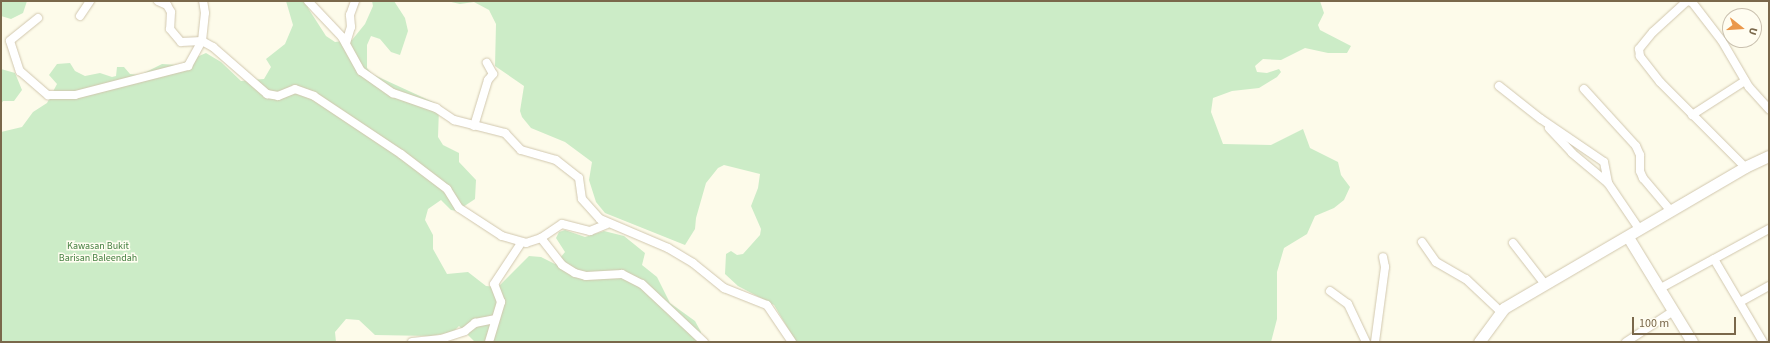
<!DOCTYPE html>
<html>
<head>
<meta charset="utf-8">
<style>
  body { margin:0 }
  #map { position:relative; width:1770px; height:343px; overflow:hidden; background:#fdfbea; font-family:"Source Sans 3",sans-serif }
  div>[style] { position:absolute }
  .green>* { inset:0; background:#ccecc7 }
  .roads { filter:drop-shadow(0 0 1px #d1c7ae) drop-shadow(0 0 1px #d1c7ae) }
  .minor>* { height:8px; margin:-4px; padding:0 4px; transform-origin:4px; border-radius:4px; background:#fff }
  .secondary>* { height:11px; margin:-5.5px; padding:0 5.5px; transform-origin:5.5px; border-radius:5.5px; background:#fff }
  span { translate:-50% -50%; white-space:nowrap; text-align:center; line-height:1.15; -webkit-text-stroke:3px #fffdf1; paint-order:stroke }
  .park-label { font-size:10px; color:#458042 }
  .frame { position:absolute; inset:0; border:2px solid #7a684b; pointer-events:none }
  .north { position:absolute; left:1722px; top:8px; width:40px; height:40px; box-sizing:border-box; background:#fffdf1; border:1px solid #cac1af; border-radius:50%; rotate:107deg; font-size:11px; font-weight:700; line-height:16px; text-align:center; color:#7a684b }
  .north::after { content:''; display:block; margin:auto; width:14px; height:18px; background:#ea984c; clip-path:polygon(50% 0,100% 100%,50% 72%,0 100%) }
  .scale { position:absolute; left:1632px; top:317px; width:104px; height:18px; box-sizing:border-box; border:2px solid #7a684b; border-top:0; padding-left:5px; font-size:12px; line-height:14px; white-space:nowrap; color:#7a684b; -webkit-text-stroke:3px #fffdf1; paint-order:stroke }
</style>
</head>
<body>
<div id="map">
  <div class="green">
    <div style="clip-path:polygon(1px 1px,27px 1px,23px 13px,11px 19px,1px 16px)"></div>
    <div style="clip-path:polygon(286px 1px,307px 1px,308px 8px,326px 36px,335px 42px,352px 40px,365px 24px,373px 6px,372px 1px,394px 1px,405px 18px,408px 31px,400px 55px,391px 52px,380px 39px,371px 36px,367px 45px,367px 68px,372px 74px,435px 103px,439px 108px,438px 137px,443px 145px,459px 153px,459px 162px,476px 180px,475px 199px,457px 211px,451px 210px,441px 200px,428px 209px,425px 220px,433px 235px,433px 249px,447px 274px,468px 272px,486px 286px,498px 287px,529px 256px,541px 257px,555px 264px,565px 252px,556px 238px,559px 232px,565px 230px,585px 237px,604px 231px,624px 236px,645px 253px,642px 265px,657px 277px,670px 303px,695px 321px,701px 332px,697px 342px,482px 342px,474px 341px,459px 326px,453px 332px,431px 336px,375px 335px,359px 320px,346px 319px,335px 332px,336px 342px,1px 342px,1px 132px,22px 127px,33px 112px,47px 103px,57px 84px,49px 75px,57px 64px,70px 63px,75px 71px,85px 76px,100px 73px,112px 77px,116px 76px,117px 67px,124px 67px,130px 74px,140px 75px,162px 64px,178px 65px,206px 53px,221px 62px,241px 81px,264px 79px,271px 67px,266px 59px,285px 44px,293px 25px)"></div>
    <div style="clip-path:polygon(447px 1px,1320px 1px,1324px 13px,1318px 25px,1320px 30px,1351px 46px,1347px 53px,1328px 53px,1305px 48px,1281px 60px,1263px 59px,1255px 66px,1257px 72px,1267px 73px,1279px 69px,1281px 72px,1277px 77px,1259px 88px,1232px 91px,1213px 98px,1211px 112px,1223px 144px,1271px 145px,1303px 129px,1310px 148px,1338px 162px,1341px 175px,1350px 187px,1344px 200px,1334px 208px,1315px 216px,1307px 234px,1284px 248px,1277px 272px,1277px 319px,1271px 342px,796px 342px,774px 305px,738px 286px,725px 274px,726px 254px,731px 251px,737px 255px,743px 254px,760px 235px,761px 229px,751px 206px,758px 188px,760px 174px,724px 165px,718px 168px,706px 183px,696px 218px,695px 229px,685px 245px,605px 213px,596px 202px,589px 180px,592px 162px,565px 142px,531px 128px,522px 117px,520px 111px,524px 86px,495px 66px,496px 24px,489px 10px,474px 2px,460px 4px)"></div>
    <div style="clip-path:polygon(1px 69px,15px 73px,22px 90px,14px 101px,3px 101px,1px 104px)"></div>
  </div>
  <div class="roads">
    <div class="minor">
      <div style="left:158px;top:1px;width:10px;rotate:24deg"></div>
      <div style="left:167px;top:5px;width:8px;rotate:60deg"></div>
      <div style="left:171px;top:12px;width:17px;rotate:93deg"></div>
      <div style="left:170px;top:29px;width:17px;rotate:50deg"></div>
      <div style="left:181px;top:42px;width:21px;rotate:-3deg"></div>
      <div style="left:202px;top:41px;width:13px;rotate:29deg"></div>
      <div style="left:213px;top:47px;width:72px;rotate:41deg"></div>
      <div style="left:267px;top:94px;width:11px;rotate:10deg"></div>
      <div style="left:278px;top:96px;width:18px;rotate:-22deg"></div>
      <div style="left:295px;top:89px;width:20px;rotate:20deg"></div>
      <div style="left:314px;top:96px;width:105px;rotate:33.7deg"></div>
      <div style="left:401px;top:154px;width:58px;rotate:37.3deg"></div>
      <div style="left:447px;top:189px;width:22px;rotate:58deg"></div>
      <div style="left:459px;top:208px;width:51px;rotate:33.1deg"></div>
      <div style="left:502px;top:236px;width:25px;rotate:16deg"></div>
      <div style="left:526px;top:243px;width:16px;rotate:-18deg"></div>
      <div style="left:541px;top:238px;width:25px;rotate:-34deg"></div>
      <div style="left:562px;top:224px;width:29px;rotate:14deg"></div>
      <div style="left:590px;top:231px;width:18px;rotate:-22deg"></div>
      <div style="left:308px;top:1px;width:50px;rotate:46.6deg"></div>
      <div style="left:342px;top:37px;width:39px;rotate:61deg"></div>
      <div style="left:361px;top:71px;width:39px;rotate:35deg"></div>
      <div style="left:393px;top:93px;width:46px;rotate:19.2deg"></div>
      <div style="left:436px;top:108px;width:22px;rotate:34deg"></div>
      <div style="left:454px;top:120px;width:53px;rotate:14.3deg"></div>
      <div style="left:505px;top:133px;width:23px;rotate:47deg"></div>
      <div style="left:521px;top:150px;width:36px;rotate:16deg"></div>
      <div style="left:556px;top:160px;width:29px;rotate:38deg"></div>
      <div style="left:579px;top:178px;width:21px;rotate:82deg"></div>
      <div style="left:582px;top:199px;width:27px;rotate:48deg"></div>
      <div style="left:600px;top:219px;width:74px;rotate:23.1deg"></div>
      <div style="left:668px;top:248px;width:29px;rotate:31deg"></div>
      <div style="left:693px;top:263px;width:40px;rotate:39deg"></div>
      <div style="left:724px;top:288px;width:46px;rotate:21.6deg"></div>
      <div style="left:767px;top:305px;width:45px;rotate:56deg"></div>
      <div style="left:80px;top:16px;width:18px;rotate:-56deg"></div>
      <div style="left:38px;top:18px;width:36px;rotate:141deg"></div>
      <div style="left:10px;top:41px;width:32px;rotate:72deg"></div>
      <div style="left:20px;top:71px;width:37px;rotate:41deg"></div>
      <div style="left:48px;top:95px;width:27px"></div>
      <div style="left:75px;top:95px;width:117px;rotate:-14.4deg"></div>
      <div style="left:188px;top:66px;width:29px;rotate:-61deg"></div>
      <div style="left:202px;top:41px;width:28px;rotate:-84deg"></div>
      <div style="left:205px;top:13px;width:12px;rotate:-99deg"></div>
      <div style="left:346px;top:43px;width:17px;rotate:-73deg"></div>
      <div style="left:351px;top:27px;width:12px;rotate:-95deg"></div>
      <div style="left:350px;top:15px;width:15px;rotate:-70deg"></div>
      <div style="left:1499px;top:86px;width:53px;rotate:38.2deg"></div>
      <div style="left:1541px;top:119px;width:76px;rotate:34.3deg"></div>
      <div style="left:1604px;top:162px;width:21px;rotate:79deg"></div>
      <div style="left:1584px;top:89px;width:77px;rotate:47.6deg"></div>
      <div style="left:1636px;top:146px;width:10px;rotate:66deg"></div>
      <div style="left:1640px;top:155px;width:16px;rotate:90deg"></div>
      <div style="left:1640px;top:171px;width:8px;rotate:67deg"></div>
      <div style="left:1643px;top:178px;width:43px;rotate:49.7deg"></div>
      <div style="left:1692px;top:115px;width:63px;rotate:-32.7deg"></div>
      <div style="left:474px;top:126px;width:48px;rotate:-73.1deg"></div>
      <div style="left:488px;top:80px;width:8px;rotate:-50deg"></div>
      <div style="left:493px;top:74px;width:13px;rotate:-119deg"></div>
      <div style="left:1549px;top:128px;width:34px;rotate:47deg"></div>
      <div style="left:1572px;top:153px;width:47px;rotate:39.8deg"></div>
      <div style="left:1608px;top:183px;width:57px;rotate:55.8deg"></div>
      <div style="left:1745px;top:167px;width:120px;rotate:-135deg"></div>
      <div style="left:1660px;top:82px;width:33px;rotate:-128deg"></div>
      <div style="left:1640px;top:56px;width:7px;rotate:-98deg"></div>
      <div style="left:1639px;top:49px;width:22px;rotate:-51deg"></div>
      <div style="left:1653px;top:32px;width:46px;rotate:-42.4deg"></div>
      <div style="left:1687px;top:1px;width:5px;rotate:11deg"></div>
      <div style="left:1692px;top:2px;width:49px;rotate:52.4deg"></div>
      <div style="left:1722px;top:41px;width:53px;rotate:59.6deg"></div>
      <div style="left:1749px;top:87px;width:30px;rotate:48deg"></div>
      <div style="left:541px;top:238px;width:34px;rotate:52deg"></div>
      <div style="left:562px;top:265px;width:15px;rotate:32deg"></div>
      <div style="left:575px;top:273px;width:11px;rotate:15deg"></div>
      <div style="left:586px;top:276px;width:36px;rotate:-3deg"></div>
      <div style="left:622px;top:274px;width:22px;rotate:27deg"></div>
      <div style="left:642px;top:284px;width:85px;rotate:43.1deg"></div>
      <div style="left:1422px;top:242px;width:24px;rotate:55deg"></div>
      <div style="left:1436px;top:262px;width:34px;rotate:30deg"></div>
      <div style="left:1466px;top:279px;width:48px;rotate:43.3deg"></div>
      <div style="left:1513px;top:243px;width:51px;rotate:52.2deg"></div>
      <div style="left:1659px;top:289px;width:63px;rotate:-28.6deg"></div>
      <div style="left:1330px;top:291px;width:22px;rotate:36deg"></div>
      <div style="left:1348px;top:304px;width:42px;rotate:64.7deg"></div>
      <div style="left:1740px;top:302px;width:33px;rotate:-29deg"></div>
      <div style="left:412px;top:342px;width:29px;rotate:-6deg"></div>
      <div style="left:441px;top:339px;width:25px;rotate:-18deg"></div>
      <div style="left:465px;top:331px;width:13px;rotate:-39deg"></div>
      <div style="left:475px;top:323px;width:20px;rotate:-11deg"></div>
      <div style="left:489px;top:342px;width:42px;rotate:-73.3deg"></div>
      <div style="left:501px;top:302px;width:19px;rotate:-111deg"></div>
      <div style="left:494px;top:284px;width:49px;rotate:-56.6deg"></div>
      <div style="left:1375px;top:342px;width:76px;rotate:-82.4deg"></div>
      <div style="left:1385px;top:267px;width:10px;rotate:-101deg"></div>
      <div style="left:1626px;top:342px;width:55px;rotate:-33.1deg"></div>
      <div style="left:1763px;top:342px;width:96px;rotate:-120.6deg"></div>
      <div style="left:1714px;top:259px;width:63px;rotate:-28.6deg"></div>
    </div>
    <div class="secondary">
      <div style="left:1628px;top:237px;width:123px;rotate:58.6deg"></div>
      <div style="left:1479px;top:342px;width:42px;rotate:-53.7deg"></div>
      <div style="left:1504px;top:308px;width:279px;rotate:-30.3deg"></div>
      <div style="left:1745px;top:167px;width:26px;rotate:-25deg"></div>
    </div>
  </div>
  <div class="park-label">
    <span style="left:98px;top:252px">Kawasan Bukit<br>Barisan Baleendah</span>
  </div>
  <div class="frame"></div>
  <div class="north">U</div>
  <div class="scale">100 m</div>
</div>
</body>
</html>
